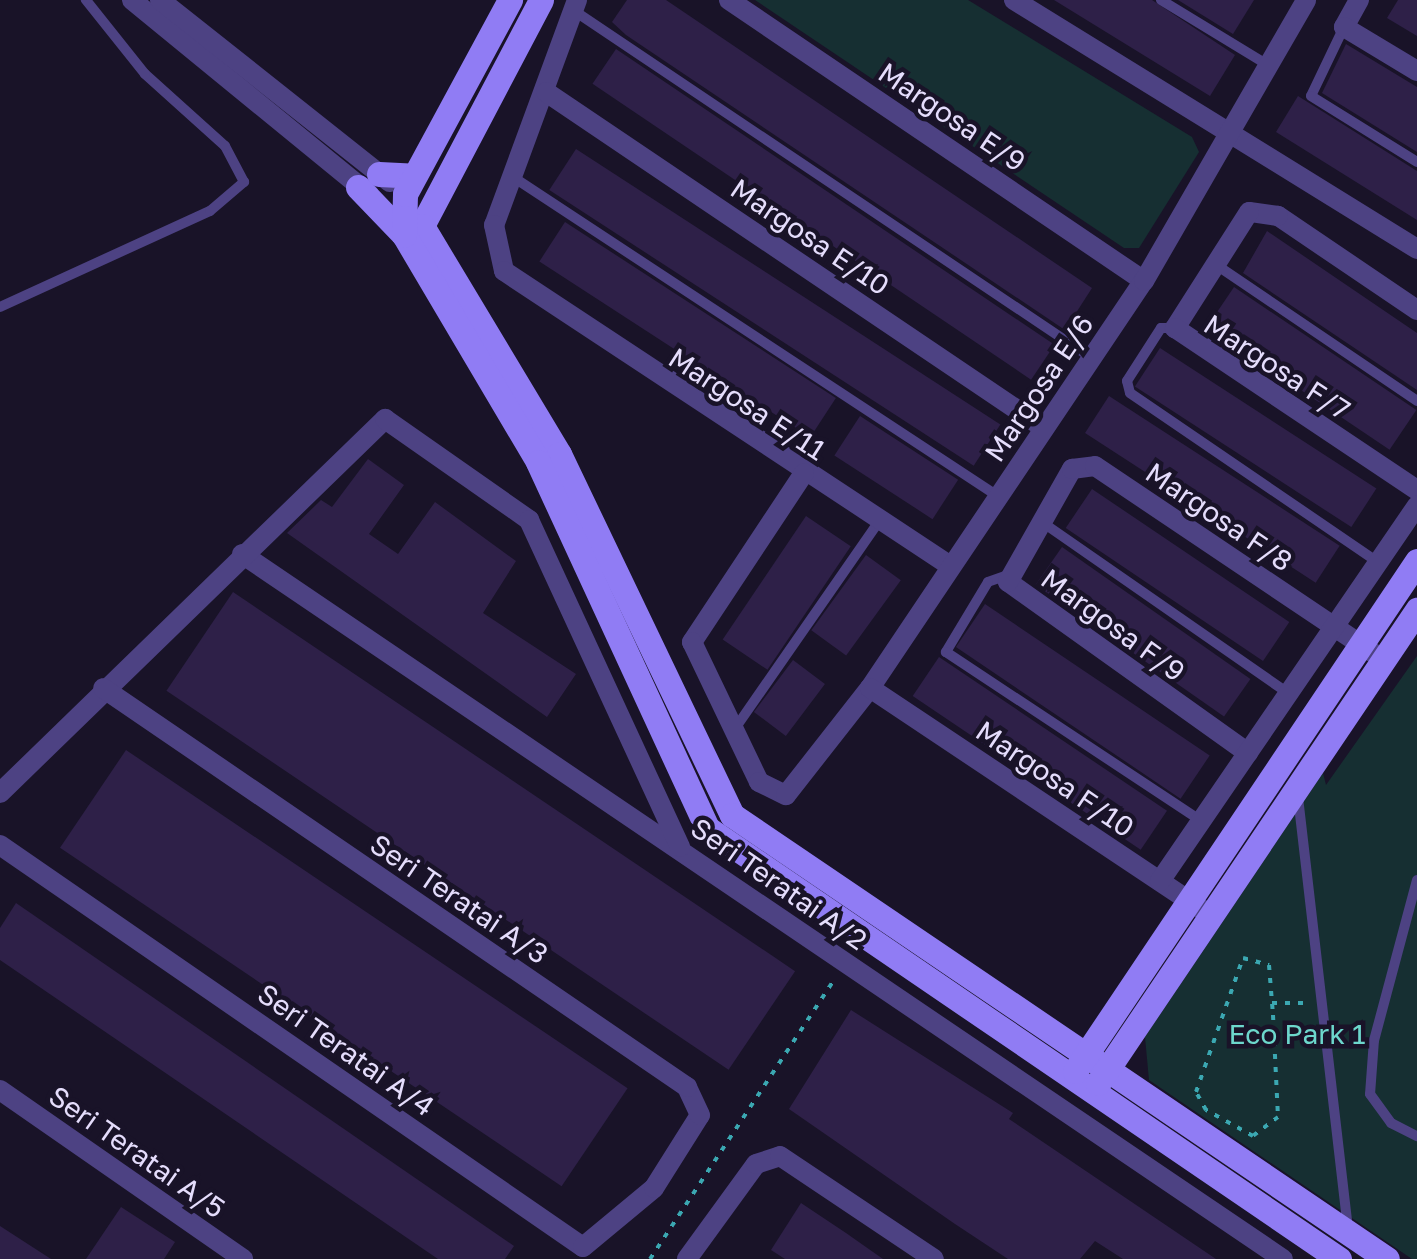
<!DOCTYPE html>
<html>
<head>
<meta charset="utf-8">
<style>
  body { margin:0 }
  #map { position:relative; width:1417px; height:1259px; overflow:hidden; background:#191328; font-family:"Golos Text",sans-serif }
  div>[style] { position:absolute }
  .green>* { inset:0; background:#162f32 }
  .building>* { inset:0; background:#2e2048; transform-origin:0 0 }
  .path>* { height:4px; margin-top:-2px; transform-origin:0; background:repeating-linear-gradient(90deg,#3ba8b2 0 5px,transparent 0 13px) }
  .lane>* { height:10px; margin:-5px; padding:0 5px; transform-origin:5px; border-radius:5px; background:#4d4283 }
  .street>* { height:20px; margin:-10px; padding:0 10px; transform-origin:10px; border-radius:10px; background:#4d4283 }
  .secondary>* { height:25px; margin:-12.5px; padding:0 12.5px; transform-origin:12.5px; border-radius:12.5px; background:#907cf4 }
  span { translate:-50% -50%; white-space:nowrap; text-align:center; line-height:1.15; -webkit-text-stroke:9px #191328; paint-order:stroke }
  .street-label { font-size:28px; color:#e5ddfc }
  .park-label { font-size:28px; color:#6dd7cc }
</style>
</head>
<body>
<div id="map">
  <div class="green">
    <div style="clip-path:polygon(755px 0,968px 0,1192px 137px,1199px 152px,1139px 248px,1124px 248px)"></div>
    <div style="clip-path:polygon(1417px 656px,1417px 1259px,1412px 1259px,1149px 1080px,1145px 1037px,1323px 773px,1326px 785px)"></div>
  </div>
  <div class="building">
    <div style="clip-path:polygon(627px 0,666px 0,1092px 288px,1065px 330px,626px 35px,612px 22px)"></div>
    <div style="clip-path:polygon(1054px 0,1152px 0,1235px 55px,1210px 96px)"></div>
    <div style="clip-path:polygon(1178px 0,1254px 0,1233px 34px)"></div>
    <div style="clip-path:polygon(1398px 0,1417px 0,1417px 36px,1387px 18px)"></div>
    <div style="clip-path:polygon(1346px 44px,1417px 87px,1417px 152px,1322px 93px)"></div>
    <div style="left:616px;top:49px;width:529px;height:42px;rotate:34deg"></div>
    <div style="clip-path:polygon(1298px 96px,1417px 171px,1417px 220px,1276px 132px)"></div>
    <div style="left:576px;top:149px;width:506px;height:49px;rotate:33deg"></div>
    <div style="left:565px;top:222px;width:323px;height:47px;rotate:33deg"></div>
    <div style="clip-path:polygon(1267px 231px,1417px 333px,1417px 390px,1243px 273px)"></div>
    <div style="left:1234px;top:287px;width:220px;height:48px;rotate:34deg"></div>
    <div style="left:1160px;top:348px;width:258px;height:46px;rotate:33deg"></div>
    <div style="left:1109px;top:396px;width:275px;height:44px;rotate:33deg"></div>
    <div style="left:860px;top:416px;width:117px;height:47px;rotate:33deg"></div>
    <div style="clip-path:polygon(368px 459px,404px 485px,369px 534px,398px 554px,435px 502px,516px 561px,483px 613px,576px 674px,547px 717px,287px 533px,321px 500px,332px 507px)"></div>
    <div style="left:1092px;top:489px;width:238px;height:47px;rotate:34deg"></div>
    <div style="left:806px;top:516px;width:54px;height:149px;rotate:34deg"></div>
    <div style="left:1062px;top:547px;width:230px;height:46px;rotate:35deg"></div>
    <div style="left:866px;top:555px;width:43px;height:93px;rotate:36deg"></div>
    <div style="left:233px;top:592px;width:678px;height:119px;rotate:34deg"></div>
    <div style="left:985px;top:604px;width:271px;height:52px;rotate:34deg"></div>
    <div style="left:939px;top:657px;width:275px;height:47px;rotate:34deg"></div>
    <div style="left:793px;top:660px;width:40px;height:65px;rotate:37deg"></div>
    <div style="left:126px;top:750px;width:605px;height:118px;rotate:34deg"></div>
    <div style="clip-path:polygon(16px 903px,514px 1246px,505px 1259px,438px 1259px,0 960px,0 928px)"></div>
    <div style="clip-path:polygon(851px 1010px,1013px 1113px,1009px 1119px,1216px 1259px,1123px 1259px,1095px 1241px,1080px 1259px,1008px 1259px,955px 1224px,789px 1109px)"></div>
    <div style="clip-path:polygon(801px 1203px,846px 1233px,883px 1259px,785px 1259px,771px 1250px)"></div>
    <div style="clip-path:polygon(121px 1207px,175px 1242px,164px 1259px,86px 1259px)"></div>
    <div style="clip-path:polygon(0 1226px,51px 1259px,0 1259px)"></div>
  </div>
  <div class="path">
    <div style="left:1243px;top:958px;width:27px;rotate:15deg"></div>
    <div style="left:1269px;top:965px;width:50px;rotate:85.4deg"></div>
    <div style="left:1273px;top:1015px;width:102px;rotate:87.2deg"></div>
    <div style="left:1278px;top:1117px;width:31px;rotate:143deg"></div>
    <div style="left:1253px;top:1136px;width:54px;rotate:-151deg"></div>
    <div style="left:1206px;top:1110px;width:21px;rotate:-119deg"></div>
    <div style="left:1196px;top:1092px;width:142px;rotate:-70.7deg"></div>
    <div style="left:1272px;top:1003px;width:35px"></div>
    <div style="left:650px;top:1259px;width:334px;rotate:-56.6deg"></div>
  </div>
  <div class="lane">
    <div style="left:1161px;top:0;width:125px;rotate:31.3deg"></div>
    <div style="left:573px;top:10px;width:626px;rotate:33.87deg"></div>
    <div style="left:1344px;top:27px;width:76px;rotate:115.6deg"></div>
    <div style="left:1311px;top:96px;width:125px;rotate:31.9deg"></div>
    <div style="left:513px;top:177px;width:582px;rotate:33.36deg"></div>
    <div style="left:1212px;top:262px;width:248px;rotate:34.1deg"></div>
    <div style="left:0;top:307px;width:231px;rotate:-24.6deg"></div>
    <div style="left:210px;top:211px;width:45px;rotate:-40.5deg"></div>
    <div style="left:244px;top:182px;width:41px;rotate:-117.8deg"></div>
    <div style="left:225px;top:146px;width:108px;rotate:-138deg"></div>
    <div style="left:145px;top:74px;width:95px;rotate:-128.6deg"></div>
    <div style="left:1175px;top:328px;width:14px;rotate:180deg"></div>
    <div style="left:1161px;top:328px;width:63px;rotate:122.7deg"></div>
    <div style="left:1127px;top:381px;width:12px;rotate:76deg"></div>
    <div style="left:1130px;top:393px;width:300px;rotate:34.3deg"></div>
    <div style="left:1039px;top:520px;width:303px;rotate:34.8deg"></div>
    <div style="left:1005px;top:576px;width:18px;rotate:161deg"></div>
    <div style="left:988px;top:582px;width:82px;rotate:121deg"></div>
    <div style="left:946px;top:652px;width:306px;rotate:33.5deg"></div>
    <div style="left:734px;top:730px;width:254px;rotate:-55.2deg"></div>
    <div style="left:1298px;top:797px;width:433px;rotate:83.4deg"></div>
    <div style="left:1417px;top:880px;width:166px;rotate:105deg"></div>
    <div style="left:1374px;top:1040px;width:54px;rotate:94.2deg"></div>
    <div style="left:1370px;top:1094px;width:36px;rotate:54deg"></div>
    <div style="left:1391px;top:1123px;width:29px;rotate:27deg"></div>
  </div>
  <div class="street">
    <div style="left:132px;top:0;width:306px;rotate:39.3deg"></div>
    <div style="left:160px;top:0;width:293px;rotate:38.4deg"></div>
    <div style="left:577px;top:0;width:240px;rotate:110.2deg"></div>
    <div style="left:494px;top:225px;width:47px;rotate:77.7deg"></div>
    <div style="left:504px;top:271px;width:533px;rotate:33.45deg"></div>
    <div style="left:729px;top:0;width:501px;rotate:34.1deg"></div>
    <div style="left:1014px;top:0;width:474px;rotate:31.7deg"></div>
    <div style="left:1359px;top:0;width:31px;rotate:119deg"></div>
    <div style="left:1344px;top:27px;width:85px;rotate:31.1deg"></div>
    <div style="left:546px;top:92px;width:601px;rotate:34.01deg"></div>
    <div style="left:1417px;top:310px;width:168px;rotate:-145.9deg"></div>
    <div style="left:1278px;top:216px;width:29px;rotate:-172deg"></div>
    <div style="left:1249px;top:212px;width:138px;rotate:122.5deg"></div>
    <div style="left:1175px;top:328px;width:291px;rotate:33.8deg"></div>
    <div style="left:804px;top:473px;width:203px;rotate:123.5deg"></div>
    <div style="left:692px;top:642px;width:155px;rotate:64.4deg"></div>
    <div style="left:759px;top:782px;width:30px;rotate:26deg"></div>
    <div style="left:786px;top:795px;width:136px;rotate:-51.9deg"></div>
    <div style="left:870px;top:688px;width:491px;rotate:-56.1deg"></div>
    <div style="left:1144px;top:281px;width:324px;rotate:-60deg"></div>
    <div style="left:242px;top:554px;width:1257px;rotate:34.11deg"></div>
    <div style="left:870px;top:688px;width:398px;rotate:33.7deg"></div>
    <div style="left:1248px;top:753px;width:295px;rotate:-144.5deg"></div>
    <div style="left:1008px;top:582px;width:130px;rotate:-60.5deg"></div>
    <div style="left:1072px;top:469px;width:23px;rotate:-7deg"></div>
    <div style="left:1095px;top:466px;width:334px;rotate:33.9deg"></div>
    <div style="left:0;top:793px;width:537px;rotate:-44.17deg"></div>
    <div style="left:385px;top:419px;width:176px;rotate:35deg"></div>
    <div style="left:529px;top:520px;width:360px;rotate:65.2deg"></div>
    <div style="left:0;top:845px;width:708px;rotate:34.59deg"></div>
    <div style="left:583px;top:1247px;width:92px;rotate:-39.7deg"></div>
    <div style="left:654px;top:1188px;width:86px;rotate:-57.8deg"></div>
    <div style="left:700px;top:1115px;width:31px;rotate:-115deg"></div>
    <div style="left:687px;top:1087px;width:707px;rotate:-145.66deg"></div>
    <div style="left:1160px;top:881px;width:455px;rotate:-55.6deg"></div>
    <div style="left:0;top:1090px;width:296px;rotate:34.8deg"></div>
    <div style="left:687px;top:1259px;width:117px;rotate:-54deg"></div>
    <div style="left:756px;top:1164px;width:25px;rotate:-18deg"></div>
    <div style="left:780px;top:1156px;width:185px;rotate:33.8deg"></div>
  </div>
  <div class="secondary">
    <div style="left:541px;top:0;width:255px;rotate:117.8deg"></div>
    <div style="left:422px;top:226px;width:266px;rotate:59deg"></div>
    <div style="left:559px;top:454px;width:400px;rotate:64.4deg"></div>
    <div style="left:732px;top:815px;width:791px;rotate:34.13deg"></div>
    <div style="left:379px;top:174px;width:35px;rotate:3deg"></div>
    <div style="left:358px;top:187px;width:66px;rotate:46.2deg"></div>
    <div style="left:404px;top:235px;width:264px;rotate:59.4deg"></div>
    <div style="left:538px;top:462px;width:403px;rotate:65.2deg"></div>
    <div style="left:707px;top:828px;width:765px;rotate:34.29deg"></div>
    <div style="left:404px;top:235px;width:41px;rotate:-88.6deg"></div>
    <div style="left:405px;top:194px;width:221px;rotate:-61.6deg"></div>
    <div style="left:1075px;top:1071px;width:614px;rotate:-56.15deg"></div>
    <div style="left:1098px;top:1083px;width:571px;rotate:-56deg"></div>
  </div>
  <div class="street-label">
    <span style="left:952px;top:117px;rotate:34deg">Margosa E/9</span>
    <span style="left:810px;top:237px;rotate:34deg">Margosa E/10</span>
    <span style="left:1277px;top:367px;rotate:33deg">Margosa F/7</span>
    <span style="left:1039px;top:388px;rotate:-56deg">Margosa E/6</span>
    <span style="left:747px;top:404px;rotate:33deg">Margosa E/11</span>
    <span style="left:1219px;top:517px;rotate:34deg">Margosa F/8</span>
    <span style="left:1113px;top:625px;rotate:36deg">Margosa F/9</span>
    <span style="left:1055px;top:779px;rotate:34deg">Margosa F/10</span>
    <span style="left:779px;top:884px;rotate:35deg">Seri Teratai A/2</span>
    <span style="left:459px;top:899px;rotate:34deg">Seri Teratai A/3</span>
    <span style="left:346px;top:1050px;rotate:35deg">Seri Teratai A/4</span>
    <span style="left:137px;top:1152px;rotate:35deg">Seri Teratai A/5</span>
  </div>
  <div class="park-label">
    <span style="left:1297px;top:1034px">Eco Park 1</span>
  </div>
</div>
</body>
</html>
